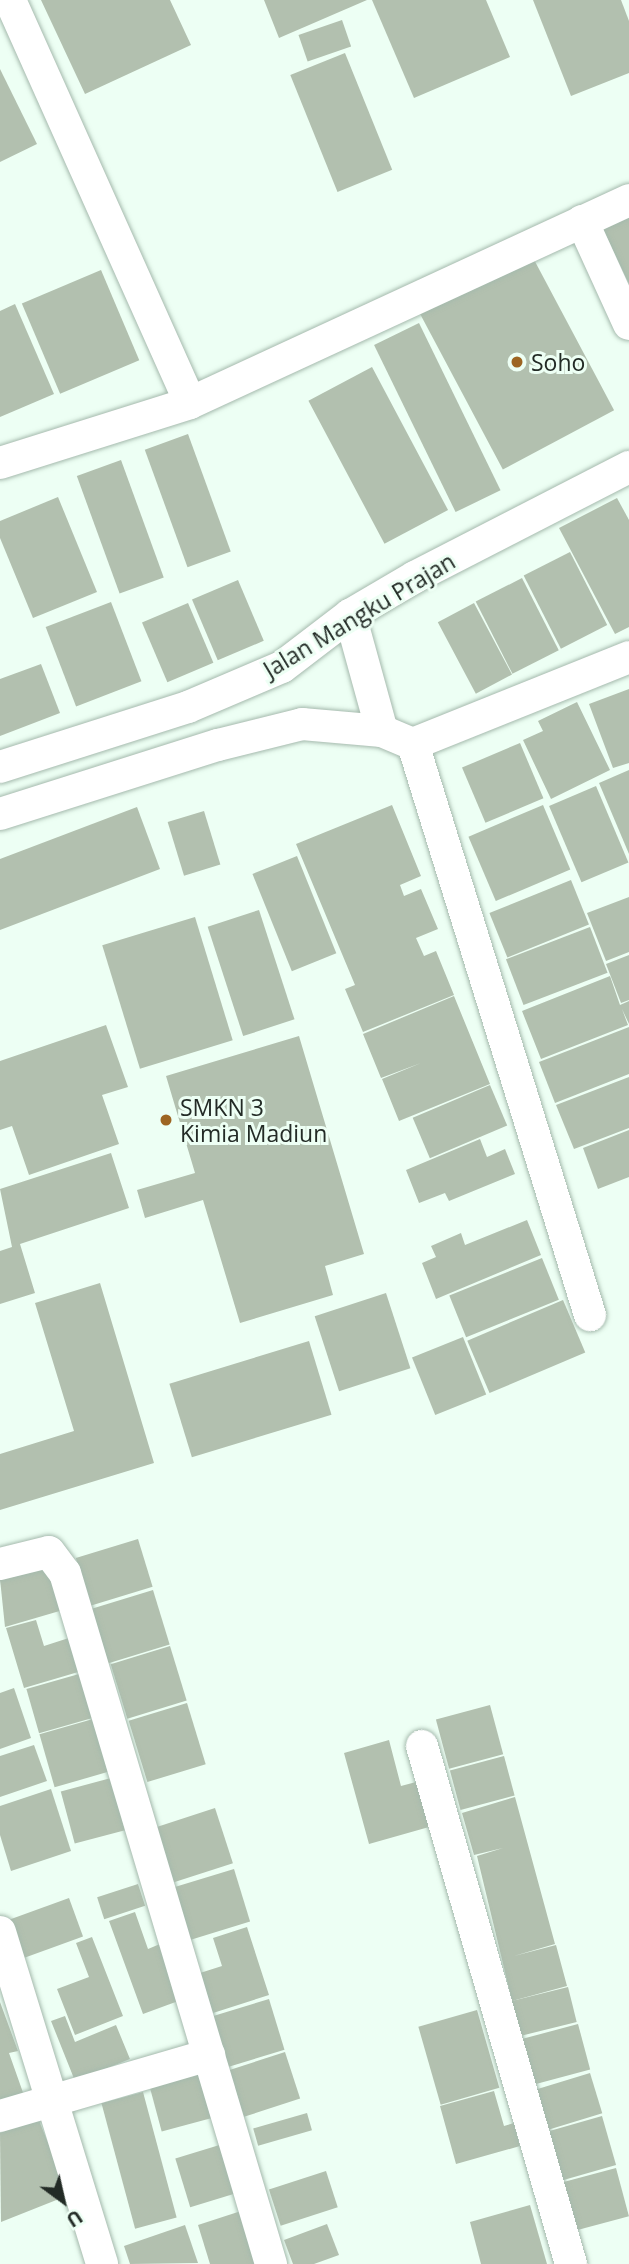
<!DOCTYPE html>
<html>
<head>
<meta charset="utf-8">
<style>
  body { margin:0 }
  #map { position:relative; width:629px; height:2264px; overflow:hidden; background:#edfff4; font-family:"Open Sans",sans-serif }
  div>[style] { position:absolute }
  .building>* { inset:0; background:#b2c0af; transform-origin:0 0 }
  .roads { filter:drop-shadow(0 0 2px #a5baad) drop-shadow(0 0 2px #a5baad) }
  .street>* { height:32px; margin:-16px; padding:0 16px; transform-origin:16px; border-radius:16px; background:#fff }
  .dots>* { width:19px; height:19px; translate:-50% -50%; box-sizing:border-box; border:4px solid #edfff4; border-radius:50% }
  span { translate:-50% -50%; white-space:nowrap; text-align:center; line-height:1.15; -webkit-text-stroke:6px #edfff4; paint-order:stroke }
  .poi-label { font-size:23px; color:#232b26 }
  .left { translate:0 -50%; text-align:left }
  .street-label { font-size:23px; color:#232b26 }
  .north { position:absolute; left:28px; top:2166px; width:70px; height:70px; -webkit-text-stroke:5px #edfff4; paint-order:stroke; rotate:147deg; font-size:19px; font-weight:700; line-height:28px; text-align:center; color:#232b26 }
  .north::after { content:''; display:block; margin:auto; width:24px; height:32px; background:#232b26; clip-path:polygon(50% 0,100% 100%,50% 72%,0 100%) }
</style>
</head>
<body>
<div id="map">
  <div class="building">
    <div style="clip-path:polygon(41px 0,170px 0,191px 45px,85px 94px)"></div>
    <div style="clip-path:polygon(264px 0,367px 0,279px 38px)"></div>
    <div style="clip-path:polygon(372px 0,486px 0,510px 57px,414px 98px)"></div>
    <div style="clip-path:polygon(533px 0,621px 0,629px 21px,629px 73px,571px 96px)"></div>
    <div style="left:342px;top:20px;width:28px;height:46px;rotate:71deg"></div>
    <div style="left:345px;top:53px;width:126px;height:59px;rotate:68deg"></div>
    <div style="clip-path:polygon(0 69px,37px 144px,0 162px)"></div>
    <div style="clip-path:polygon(629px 213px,629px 284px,602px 227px)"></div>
    <div style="left:531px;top:254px;width:177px;height:126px;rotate:62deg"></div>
    <div style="left:101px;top:270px;width:98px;height:86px;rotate:67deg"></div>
    <div style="clip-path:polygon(15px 304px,54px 394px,0 417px,0 311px)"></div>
    <div style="left:419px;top:323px;width:186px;height:50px;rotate:64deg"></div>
    <div style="left:372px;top:367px;width:162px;height:72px;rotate:62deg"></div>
    <div style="left:188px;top:434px;width:125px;height:46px;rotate:70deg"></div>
    <div style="left:121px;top:460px;width:125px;height:47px;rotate:70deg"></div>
    <div style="clip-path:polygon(58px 497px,97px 592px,33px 618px,0 538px,0 521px)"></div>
    <div style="clip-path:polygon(617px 498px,629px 520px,629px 627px,615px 634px,559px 528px)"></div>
    <div style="left:570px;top:552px;width:82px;height:52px;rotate:63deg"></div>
    <div style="left:522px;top:578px;width:81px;height:52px;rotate:63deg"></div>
    <div style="left:238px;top:580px;width:66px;height:50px;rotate:67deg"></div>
    <div style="left:111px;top:602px;width:85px;height:70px;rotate:69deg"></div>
    <div style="left:188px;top:603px;width:65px;height:50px;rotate:67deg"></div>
    <div style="left:474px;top:603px;width:81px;height:41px;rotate:62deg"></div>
    <div style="clip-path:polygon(41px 664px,60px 713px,0 736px,0 679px)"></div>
    <div style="clip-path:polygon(629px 689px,629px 763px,613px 768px,589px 704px)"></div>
    <div style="clip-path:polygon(577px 702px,610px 770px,551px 799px,523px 740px,543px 731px,538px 721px)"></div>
    <div style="left:520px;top:743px;width:60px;height:63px;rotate:67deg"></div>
    <div style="clip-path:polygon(629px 770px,629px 854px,599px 783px)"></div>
    <div style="left:596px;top:786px;width:83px;height:51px;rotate:67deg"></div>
    <div style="clip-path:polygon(392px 805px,421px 876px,400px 885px,404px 896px,421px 889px,438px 929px,416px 938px,424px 956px,436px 951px,454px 995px,363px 1032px,345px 989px,355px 985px,296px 844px)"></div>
    <div style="left:543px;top:805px;width:70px;height:81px;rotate:67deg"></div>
    <div style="clip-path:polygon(137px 807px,160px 869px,0 930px,0 859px)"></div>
    <div style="left:204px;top:811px;width:56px;height:38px;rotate:73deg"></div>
    <div style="left:297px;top:856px;width:105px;height:48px;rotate:68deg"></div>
    <div style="left:571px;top:880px;width:48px;height:88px;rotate:68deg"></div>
    <div style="clip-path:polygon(629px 897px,629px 952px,606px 961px,587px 913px)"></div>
    <div style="left:259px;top:910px;width:115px;height:54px;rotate:72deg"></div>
    <div style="left:195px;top:917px;width:129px;height:97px;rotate:73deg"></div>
    <div style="left:590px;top:927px;width:49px;height:90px;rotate:69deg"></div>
    <div style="clip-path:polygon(629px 955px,629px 1000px,621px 1003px,606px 964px)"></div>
    <div style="clip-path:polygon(610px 976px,620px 1005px,629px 1001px,629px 1024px,622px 1009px,628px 1025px,541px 1059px,522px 1011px)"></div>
    <div style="clip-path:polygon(454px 996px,490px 1084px,399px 1121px,382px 1079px,421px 1063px,381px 1078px,363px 1034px)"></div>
    <div style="clip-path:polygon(106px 1025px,128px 1087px,102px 1095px,119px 1144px,29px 1175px,12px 1126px,0 1130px,0 1061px)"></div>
    <div style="clip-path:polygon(629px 1027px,629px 1074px,555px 1103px,539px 1062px)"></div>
    <div style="clip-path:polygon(299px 1036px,364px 1254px,325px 1266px,333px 1295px,240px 1323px,203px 1200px,145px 1218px,137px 1190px,195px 1173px,166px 1076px)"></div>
    <div style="clip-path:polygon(629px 1077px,629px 1128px,574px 1149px,556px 1105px)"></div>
    <div style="left:490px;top:1085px;width:44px;height:84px;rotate:67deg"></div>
    <div style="clip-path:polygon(629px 1130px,629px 1177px,598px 1189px,583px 1148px)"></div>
    <div style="clip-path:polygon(480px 1139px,487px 1157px,505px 1149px,515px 1174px,449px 1201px,445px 1193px,419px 1203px,406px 1170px)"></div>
    <div style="clip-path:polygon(111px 1153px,129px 1208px,20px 1244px,35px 1293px,0 1304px,0 1251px,12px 1247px,0 1189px)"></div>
    <div style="clip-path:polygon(527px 1220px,541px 1255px,436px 1299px,422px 1263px,436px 1257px,431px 1246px,461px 1233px,465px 1245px)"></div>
    <div style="left:542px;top:1258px;width:45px;height:100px;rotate:68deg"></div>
    <div style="clip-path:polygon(100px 1283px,154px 1463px,0 1510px,0 1454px,74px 1431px,35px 1303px)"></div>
    <div style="left:386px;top:1293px;width:79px;height:75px;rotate:72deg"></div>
    <div style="left:563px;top:1300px;width:57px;height:104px;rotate:67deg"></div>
    <div style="left:463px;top:1337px;width:62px;height:55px;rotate:68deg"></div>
    <div style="left:309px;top:1341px;width:77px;height:146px;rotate:73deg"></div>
    <div style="left:138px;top:1539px;width:50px;height:65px;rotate:73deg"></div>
    <div style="clip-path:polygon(50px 1564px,63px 1610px,5px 1627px,0 1579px)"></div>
    <div style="left:153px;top:1590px;width:57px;height:64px;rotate:73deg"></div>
    <div style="clip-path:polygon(36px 1620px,44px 1646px,75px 1636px,85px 1670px,24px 1688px,6px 1628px)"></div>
    <div style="left:170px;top:1646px;width:57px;height:62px;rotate:73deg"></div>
    <div style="left:86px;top:1672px;width:46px;height:62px;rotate:74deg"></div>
    <div style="clip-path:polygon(14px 1688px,31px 1738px,0 1749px,0 1693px)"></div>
    <div style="left:187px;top:1703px;width:64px;height:61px;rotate:73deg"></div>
    <div style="left:490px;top:1705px;width:51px;height:56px;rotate:75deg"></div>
    <div style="left:100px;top:1717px;width:55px;height:63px;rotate:74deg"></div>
    <div style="clip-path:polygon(389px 1740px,401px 1786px,416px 1782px,429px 1827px,369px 1844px,344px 1753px)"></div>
    <div style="clip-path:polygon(34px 1745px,47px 1781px,0 1797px,0 1756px)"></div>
    <div style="left:504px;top:1756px;width:41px;height:56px;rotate:75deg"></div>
    <div style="left:111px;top:1778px;width:54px;height:52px;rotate:75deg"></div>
    <div style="clip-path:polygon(51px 1789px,71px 1851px,11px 1871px,0 1835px,0 1806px)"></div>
    <div style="clip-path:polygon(515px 1797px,555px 1944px,514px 1956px,556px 1945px,567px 1986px,512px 2001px,477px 1856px,503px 1848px,474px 1855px,462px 1813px)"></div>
    <div style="left:215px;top:1808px;width:58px;height:62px;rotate:72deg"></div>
    <div style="left:234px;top:1869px;width:55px;height:67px;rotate:73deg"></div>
    <div style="left:138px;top:1884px;width:23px;height:43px;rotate:72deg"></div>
    <div style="left:69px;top:1898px;width:41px;height:63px;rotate:70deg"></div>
    <div style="clip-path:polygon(135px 1912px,148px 1949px,160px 1944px,181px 2000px,143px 2014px,109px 1921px)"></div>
    <div style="clip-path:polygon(247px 1927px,269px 1995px,213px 2013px,200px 1973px,222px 1966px,213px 1938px)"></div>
    <div style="clip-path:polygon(92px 1937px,123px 2016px,75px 2035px,57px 1989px,89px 1977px,76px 1943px)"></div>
    <div style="left:568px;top:1987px;width:36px;height:58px;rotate:76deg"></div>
    <div style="left:269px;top:1999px;width:53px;height:59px;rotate:73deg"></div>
    <div style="clip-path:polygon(0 2002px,18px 2051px,9px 2053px,26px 2101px,0 2110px)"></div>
    <div style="left:477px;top:2010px;width:81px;height:61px;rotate:74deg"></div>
    <div style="clip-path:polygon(65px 2016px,75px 2042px,116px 2025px,130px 2059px,75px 2081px,51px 2021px)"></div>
    <div style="left:578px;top:2024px;width:47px;height:60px;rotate:75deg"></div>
    <div style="left:285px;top:2052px;width:49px;height:59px;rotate:72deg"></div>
    <div style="left:198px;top:2070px;width:50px;height:51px;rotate:75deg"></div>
    <div style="left:590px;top:2073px;width:42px;height:59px;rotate:73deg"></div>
    <div style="clip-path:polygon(494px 2091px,504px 2126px,514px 2123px,520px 2146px,456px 2164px,440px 2106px)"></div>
    <div style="left:143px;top:2092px;width:130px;height:43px;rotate:75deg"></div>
    <div style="left:307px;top:2113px;width:18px;height:56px;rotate:74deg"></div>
    <div style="left:602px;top:2116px;width:51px;height:60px;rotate:74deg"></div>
    <div style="clip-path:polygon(38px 2118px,69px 2195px,1px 2222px,0 2133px)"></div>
    <div style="left:226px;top:2143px;width:51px;height:53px;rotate:73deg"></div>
    <div style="left:616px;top:2168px;width:50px;height:59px;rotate:75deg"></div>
    <div style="left:326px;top:2171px;width:38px;height:60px;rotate:72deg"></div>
    <div style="clip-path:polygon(530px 2205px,547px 2264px,481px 2264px,470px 2222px)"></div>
    <div style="clip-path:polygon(241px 2211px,258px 2264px,210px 2264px,198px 2225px)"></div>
    <div style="clip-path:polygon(327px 2224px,339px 2255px,314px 2264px,293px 2264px,284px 2240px)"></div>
    <div style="clip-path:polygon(185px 2225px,198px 2263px,130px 2264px,124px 2246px)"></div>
  </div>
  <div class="roads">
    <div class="street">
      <div style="left:10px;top:0;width:441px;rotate:65.9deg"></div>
      <div style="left:582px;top:221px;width:113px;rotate:65.5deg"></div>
      <div style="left:0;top:463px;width:199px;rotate:-17.5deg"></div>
      <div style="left:190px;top:403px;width:484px;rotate:-24.8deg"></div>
      <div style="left:350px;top:615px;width:120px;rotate:74.6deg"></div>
      <div style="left:413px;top:744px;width:598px;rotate:72.78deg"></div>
      <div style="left:0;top:767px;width:197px;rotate:-17.7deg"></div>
      <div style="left:188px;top:707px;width:102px;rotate:-23.1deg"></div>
      <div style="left:282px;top:667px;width:86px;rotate:-37.4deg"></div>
      <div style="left:350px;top:615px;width:75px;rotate:-30.3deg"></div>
      <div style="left:415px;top:577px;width:241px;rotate:-27.2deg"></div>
      <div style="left:0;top:814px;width:229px;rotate:-17.6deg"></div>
      <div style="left:218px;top:745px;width:87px;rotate:-14deg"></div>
      <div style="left:302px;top:724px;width:80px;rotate:5deg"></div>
      <div style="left:382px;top:731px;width:34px;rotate:23deg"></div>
      <div style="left:413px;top:744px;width:233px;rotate:-21.9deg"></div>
      <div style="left:0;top:1564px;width:50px;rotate:-13.8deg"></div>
      <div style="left:49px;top:1552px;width:26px;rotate:53deg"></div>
      <div style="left:65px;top:1573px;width:721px;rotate:73.4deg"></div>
      <div style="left:422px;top:1746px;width:539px;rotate:73.95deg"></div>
      <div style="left:0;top:1932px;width:347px;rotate:72.9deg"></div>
      <div style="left:0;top:2116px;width:218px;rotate:-16.3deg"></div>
    </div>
  </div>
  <div class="dots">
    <div style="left:517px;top:362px;background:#9d6522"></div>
    <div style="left:166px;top:1120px;background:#9d6522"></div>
  </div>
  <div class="poi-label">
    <span class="left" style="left:531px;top:362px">Soho</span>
    <span class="left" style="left:180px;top:1120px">SMKN 3<br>Kimia Madiun</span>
  </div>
  <div class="street-label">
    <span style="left:359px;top:615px;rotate:-31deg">Jalan Mangku Prajan</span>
  </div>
  <div class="north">U</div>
</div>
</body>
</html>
